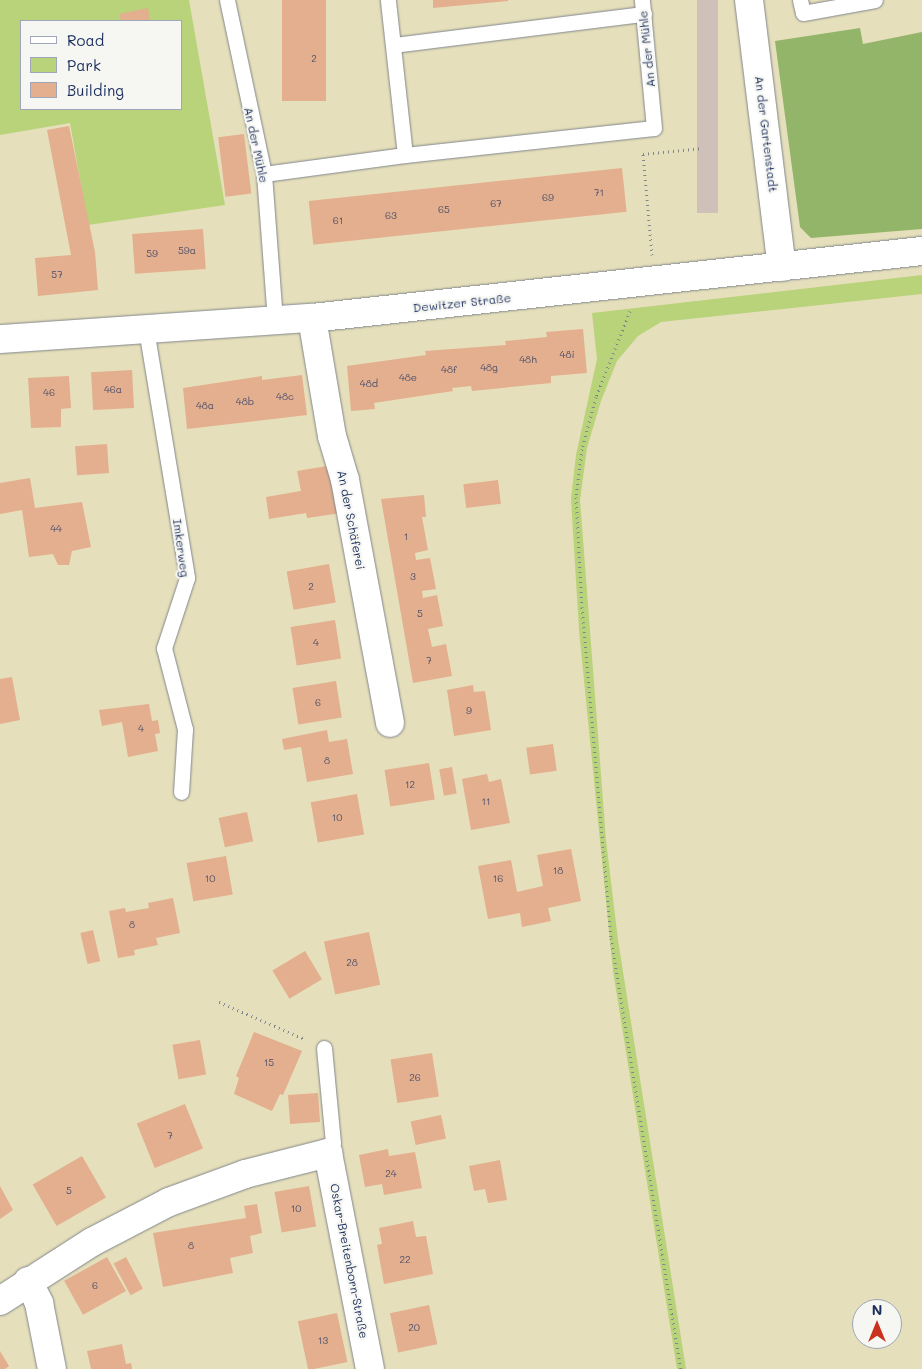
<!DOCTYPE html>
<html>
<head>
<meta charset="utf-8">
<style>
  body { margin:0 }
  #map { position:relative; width:922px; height:1369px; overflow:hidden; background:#e6dfbb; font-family:Mali,sans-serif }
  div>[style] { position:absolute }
  .industrial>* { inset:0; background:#cfc0ba; transform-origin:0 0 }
  .green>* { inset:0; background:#b8d379 }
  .forest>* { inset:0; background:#92b569 }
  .building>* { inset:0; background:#e3af8e; transform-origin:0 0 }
  .path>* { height:3px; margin-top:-1.5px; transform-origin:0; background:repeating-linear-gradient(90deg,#80878c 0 1px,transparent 0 5px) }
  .roads { filter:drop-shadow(0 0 1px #80878c) drop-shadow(0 0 1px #80878c) }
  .lane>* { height:15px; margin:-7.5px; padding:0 7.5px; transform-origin:7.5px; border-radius:7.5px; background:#fff }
  .street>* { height:28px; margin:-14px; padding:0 14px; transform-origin:14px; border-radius:14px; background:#fff }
  .secondary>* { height:28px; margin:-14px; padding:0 14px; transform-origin:14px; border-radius:14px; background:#fff }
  span { translate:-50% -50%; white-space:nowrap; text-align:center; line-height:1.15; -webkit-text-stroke:4.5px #f6f6f2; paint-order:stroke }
  .number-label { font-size:10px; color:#4d4f6a }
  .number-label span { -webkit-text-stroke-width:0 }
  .street-label { font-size:12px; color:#1b2f5e }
  .legend { position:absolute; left:20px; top:20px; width:162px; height:90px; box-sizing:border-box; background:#f6f6f2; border:1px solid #9ea6b7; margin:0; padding:6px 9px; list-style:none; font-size:15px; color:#1b2f5e }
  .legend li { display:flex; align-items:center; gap:10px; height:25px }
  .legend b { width:25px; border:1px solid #9ea6b7 }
  .north { position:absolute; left:852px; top:1299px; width:50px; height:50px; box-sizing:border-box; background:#f6f6f2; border:1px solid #9ea6b7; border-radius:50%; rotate:0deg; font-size:14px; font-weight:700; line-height:20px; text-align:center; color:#1b2f5e }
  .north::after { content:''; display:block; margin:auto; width:18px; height:22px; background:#c8321e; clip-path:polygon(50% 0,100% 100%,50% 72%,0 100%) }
</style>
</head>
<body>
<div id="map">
  <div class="industrial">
    <div style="left:697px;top:0;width:21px;height:213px"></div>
  </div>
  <div class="green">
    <div style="clip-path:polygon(evenodd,0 0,189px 0,225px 205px,88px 225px,70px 123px,0 135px,0 0,21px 21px,181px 21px,181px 109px,21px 109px,21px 21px)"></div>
    <div style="clip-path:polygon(922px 275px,922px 294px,661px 322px,638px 336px,617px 361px,601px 401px,587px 448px,580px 500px,606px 840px,618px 940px,686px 1369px,677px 1369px,613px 971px,579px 630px,571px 499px,576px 455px,597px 359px,592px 313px)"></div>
  </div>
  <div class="forest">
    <div style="clip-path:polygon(860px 28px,863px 44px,922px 32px,922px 229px,811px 238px,800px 227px,775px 41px)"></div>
  </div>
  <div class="building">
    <div style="left:282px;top:0;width:44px;height:101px"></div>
    <div style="clip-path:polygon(433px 0,508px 0,508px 1px,433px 8px)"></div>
    <div style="clip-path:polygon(148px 8px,150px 21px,121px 21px,119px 14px)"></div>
    <div style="clip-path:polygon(69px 126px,95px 252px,98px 290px,38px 296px,35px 258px,71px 255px,47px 130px)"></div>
    <div style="left:244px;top:134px;width:60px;height:26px;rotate:83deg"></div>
    <div style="left:622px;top:168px;width:44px;height:315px;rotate:84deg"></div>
    <div style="left:203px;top:229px;width:40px;height:71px;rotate:86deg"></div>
    <div style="clip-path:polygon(583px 329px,587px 373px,551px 376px,551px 383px,472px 391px,471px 386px,452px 388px,453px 391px,374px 403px,375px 409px,351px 411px,347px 366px,426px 355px,425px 351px,506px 345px,505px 341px,547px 337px,546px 332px)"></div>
    <div style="left:132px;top:370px;width:38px;height:41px;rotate:87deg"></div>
    <div style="clip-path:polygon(302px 375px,307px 415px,187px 429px,183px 388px,262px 376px,262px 380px)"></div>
    <div style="clip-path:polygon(69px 376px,71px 408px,61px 409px,61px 427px,31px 428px,28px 378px)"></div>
    <div style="left:107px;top:444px;width:29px;height:32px;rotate:86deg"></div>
    <div style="clip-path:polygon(333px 465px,341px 513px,307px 518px,306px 513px,269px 519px,266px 497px,301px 491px,297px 471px)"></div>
    <div style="clip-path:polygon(30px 478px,35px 508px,82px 502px,91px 547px,72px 551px,69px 565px,58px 565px,53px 554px,29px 557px,22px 510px,0 514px,0 483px)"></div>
    <div style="left:498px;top:480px;width:24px;height:35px;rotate:83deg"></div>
    <div style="clip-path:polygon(424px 495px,426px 517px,422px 517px,428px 550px,415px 553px,416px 560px,430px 558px,436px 589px,422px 591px,423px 598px,437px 595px,443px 626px,428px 629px,432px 647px,446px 644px,452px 676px,413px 683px,381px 499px)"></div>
    <div style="left:329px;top:564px;width:39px;height:43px;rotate:80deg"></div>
    <div style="left:335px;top:620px;width:39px;height:45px;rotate:81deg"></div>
    <div style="clip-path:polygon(12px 677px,20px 720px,0 724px,0 679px)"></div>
    <div style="left:336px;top:681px;width:37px;height:44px;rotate:81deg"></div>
    <div style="clip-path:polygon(473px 685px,474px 692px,485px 691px,491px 730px,454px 736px,447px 690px)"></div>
    <div style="clip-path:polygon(149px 704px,152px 721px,158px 720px,160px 733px,155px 734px,158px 751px,128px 757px,122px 722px,102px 726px,99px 710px)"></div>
    <div style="clip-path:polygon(327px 730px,329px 742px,347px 739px,353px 774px,307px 782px,301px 747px,284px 750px,282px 739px)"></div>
    <div style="left:553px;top:744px;width:27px;height:27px;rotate:82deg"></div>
    <div style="left:429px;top:763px;width:37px;height:45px;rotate:81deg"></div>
    <div style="left:452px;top:767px;width:27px;height:13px;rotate:80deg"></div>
    <div style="clip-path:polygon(487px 774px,489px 782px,501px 779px,510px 823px,471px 830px,462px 779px)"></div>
    <div style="left:357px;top:794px;width:41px;height:47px;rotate:80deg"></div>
    <div style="left:247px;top:812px;width:30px;height:29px;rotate:78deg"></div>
    <div style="clip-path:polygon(571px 849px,581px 901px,548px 908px,551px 921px,522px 927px,520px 913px,488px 919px,478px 866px,511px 860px,517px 892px,543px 886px,537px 855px)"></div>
    <div style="left:226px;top:856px;width:39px;height:40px;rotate:80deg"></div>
    <div style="clip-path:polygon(173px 898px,180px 933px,156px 938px,158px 945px,134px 950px,135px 955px,118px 958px,109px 911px,125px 908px,126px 912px,149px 908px,148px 903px)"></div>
    <div style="left:93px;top:930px;width:32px;height:13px;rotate:77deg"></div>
    <div style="left:369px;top:932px;width:54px;height:46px;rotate:78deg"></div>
    <div style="left:305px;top:951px;width:33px;height:38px;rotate:59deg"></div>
    <div style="clip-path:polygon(254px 1032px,302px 1051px,283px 1095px,280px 1094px,272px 1111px,234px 1094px,239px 1078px,236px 1076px)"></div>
    <div style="left:200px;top:1040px;width:35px;height:28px;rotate:80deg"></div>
    <div style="left:432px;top:1053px;width:44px;height:42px;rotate:81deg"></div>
    <div style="left:318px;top:1093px;width:29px;height:30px;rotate:86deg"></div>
    <div style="left:185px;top:1104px;width:48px;height:52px;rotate:68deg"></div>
    <div style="left:441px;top:1115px;width:24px;height:31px;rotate:78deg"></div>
    <div style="clip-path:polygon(388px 1149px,389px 1156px,415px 1152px,422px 1188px,384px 1195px,382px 1184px,365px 1187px,359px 1155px)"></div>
    <div style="left:82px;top:1156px;width:48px;height:57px;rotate:60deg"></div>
    <div style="clip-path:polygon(500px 1160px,507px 1200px,488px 1203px,485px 1189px,474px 1191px,469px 1166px)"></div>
    <div style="clip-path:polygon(0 1186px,13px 1210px,0 1219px)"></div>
    <div style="left:309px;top:1186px;width:41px;height:35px;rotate:80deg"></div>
    <div style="clip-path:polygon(257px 1204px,262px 1233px,250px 1236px,253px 1253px,230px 1258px,233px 1273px,163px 1287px,153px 1233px,246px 1218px,244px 1206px)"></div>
    <div style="clip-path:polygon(413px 1221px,416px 1237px,426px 1236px,433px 1274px,384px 1284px,377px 1245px,382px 1244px,379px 1228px)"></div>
    <div style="left:107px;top:1257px;width:39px;height:49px;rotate:61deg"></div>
    <div style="left:126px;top:1257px;width:36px;height:14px;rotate:62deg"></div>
    <div style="left:429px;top:1305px;width:40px;height:40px;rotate:78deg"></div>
    <div style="left:337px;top:1313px;width:50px;height:40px;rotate:78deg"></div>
    <div style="clip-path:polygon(122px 1344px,126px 1364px,131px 1363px,132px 1369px,91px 1369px,87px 1351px)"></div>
    <div style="clip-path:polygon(0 1351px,9px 1366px,5px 1369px,0 1369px)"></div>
  </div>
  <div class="path">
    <div style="left:652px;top:255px;width:101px;rotate:-95.1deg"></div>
    <div style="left:643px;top:154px;width:60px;rotate:-5.7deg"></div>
    <div style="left:630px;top:311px;width:92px;rotate:111.6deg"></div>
    <div style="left:596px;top:397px;width:54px;rotate:105.1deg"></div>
    <div style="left:582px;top:449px;width:48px;rotate:97.1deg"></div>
    <div style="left:576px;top:497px;width:110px;rotate:86.9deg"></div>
    <div style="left:582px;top:607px;width:332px;rotate:85deg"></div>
    <div style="left:611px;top:938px;width:437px;rotate:80.8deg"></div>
    <div style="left:219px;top:1002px;width:94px;rotate:23.3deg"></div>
  </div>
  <div class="roads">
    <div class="lane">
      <div style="left:227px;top:0;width:178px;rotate:78deg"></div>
      <div style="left:264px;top:174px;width:147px;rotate:85.7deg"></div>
      <div style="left:800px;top:0;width:13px;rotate:77deg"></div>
      <div style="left:803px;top:13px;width:73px;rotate:-10.2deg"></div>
      <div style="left:394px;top:45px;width:252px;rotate:-7.1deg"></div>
      <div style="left:405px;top:155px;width:250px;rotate:-6.2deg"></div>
      <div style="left:654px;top:128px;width:129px;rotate:-95.4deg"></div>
      <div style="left:264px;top:174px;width:142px;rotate:-7.7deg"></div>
      <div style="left:405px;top:155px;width:156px;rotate:-96.3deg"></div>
      <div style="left:146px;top:329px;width:252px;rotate:80.6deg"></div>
      <div style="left:187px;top:578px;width:74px;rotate:108.2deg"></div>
      <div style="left:164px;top:648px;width:84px;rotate:75.5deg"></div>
      <div style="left:185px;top:729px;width:63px;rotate:93.6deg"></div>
      <div style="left:324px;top:1048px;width:95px;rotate:84.6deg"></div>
      <div style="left:333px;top:1143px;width:11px;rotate:117deg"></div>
    </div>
    <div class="street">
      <div style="left:749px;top:0;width:269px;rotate:83deg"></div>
      <div style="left:312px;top:318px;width:120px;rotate:80.4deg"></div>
      <div style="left:332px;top:436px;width:46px;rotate:73.5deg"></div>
      <div style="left:345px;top:480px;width:247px;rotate:79.5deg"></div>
      <div style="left:28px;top:1281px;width:25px;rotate:63deg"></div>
      <div style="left:39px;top:1303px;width:67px;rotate:78.9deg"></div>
      <div style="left:0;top:1301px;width:109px;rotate:-32.7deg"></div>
      <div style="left:92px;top:1242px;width:87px;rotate:-27.5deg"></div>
      <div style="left:169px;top:1202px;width:81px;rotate:-20.2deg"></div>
      <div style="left:245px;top:1174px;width:86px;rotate:-14.2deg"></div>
      <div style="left:328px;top:1153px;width:220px;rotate:79deg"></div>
    </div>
    <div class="secondary">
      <div style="left:0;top:339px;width:313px;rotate:-3.9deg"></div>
      <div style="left:312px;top:318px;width:614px;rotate:-6.27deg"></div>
    </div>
  </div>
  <div class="number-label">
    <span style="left:314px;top:59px">2</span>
    <span style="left:599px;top:193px">71</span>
    <span style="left:548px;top:198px">69</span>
    <span style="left:496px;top:204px">67</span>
    <span style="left:444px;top:210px">65</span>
    <span style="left:391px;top:216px">63</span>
    <span style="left:338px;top:221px">61</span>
    <span style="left:187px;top:251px">59a</span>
    <span style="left:152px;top:254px">59</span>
    <span style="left:57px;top:275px">57</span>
    <span style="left:567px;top:355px">48i</span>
    <span style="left:528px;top:360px">48h</span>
    <span style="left:489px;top:368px">48g</span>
    <span style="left:449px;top:370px">48f</span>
    <span style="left:408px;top:378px">48e</span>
    <span style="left:369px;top:384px">48d</span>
    <span style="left:113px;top:390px">46a</span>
    <span style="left:49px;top:393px">46</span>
    <span style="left:285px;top:397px">48c</span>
    <span style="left:245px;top:402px">48b</span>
    <span style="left:205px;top:406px">48a</span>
    <span style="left:56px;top:529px">44</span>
    <span style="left:406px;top:537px">1</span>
    <span style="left:413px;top:577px">3</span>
    <span style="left:311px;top:587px">2</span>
    <span style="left:420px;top:614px">5</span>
    <span style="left:316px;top:643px">4</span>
    <span style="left:429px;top:661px">7</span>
    <span style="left:318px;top:703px">6</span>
    <span style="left:469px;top:711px">9</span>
    <span style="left:141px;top:729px">4</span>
    <span style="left:327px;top:761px">8</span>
    <span style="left:410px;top:785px">12</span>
    <span style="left:486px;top:802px">11</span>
    <span style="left:337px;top:818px">10</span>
    <span style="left:558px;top:871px">18</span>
    <span style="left:210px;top:879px">10</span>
    <span style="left:498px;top:879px">16</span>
    <span style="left:132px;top:925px">8</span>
    <span style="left:352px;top:963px">28</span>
    <span style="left:269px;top:1063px">15</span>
    <span style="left:415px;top:1078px">26</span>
    <span style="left:170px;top:1136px">7</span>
    <span style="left:391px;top:1174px">24</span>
    <span style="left:69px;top:1191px">5</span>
    <span style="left:296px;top:1209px">10</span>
    <span style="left:191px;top:1246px">8</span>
    <span style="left:405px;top:1260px">22</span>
    <span style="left:95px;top:1286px">6</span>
    <span style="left:414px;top:1328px">20</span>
    <span style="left:323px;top:1341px">13</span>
  </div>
  <div class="street-label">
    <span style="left:647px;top:49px;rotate:-96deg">An der Mühle</span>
    <span style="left:766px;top:134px;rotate:83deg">An der Gartenstadt</span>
    <span style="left:256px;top:145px;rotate:78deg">An der Mühle</span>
    <span style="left:462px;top:303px;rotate:-6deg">Dewitzer Straße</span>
    <span style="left:351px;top:520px;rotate:79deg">An der Schäferei</span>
    <span style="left:181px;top:548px;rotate:82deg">Imkerweg</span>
    <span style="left:349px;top:1261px;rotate:79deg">Oskar-Breitenborn-Straße</span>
  </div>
  <ul class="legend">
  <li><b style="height:6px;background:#fff"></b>Road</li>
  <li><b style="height:14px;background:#b8d379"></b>Park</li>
  <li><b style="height:14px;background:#e3af8e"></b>Building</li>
  </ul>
  <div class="north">N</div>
</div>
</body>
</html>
